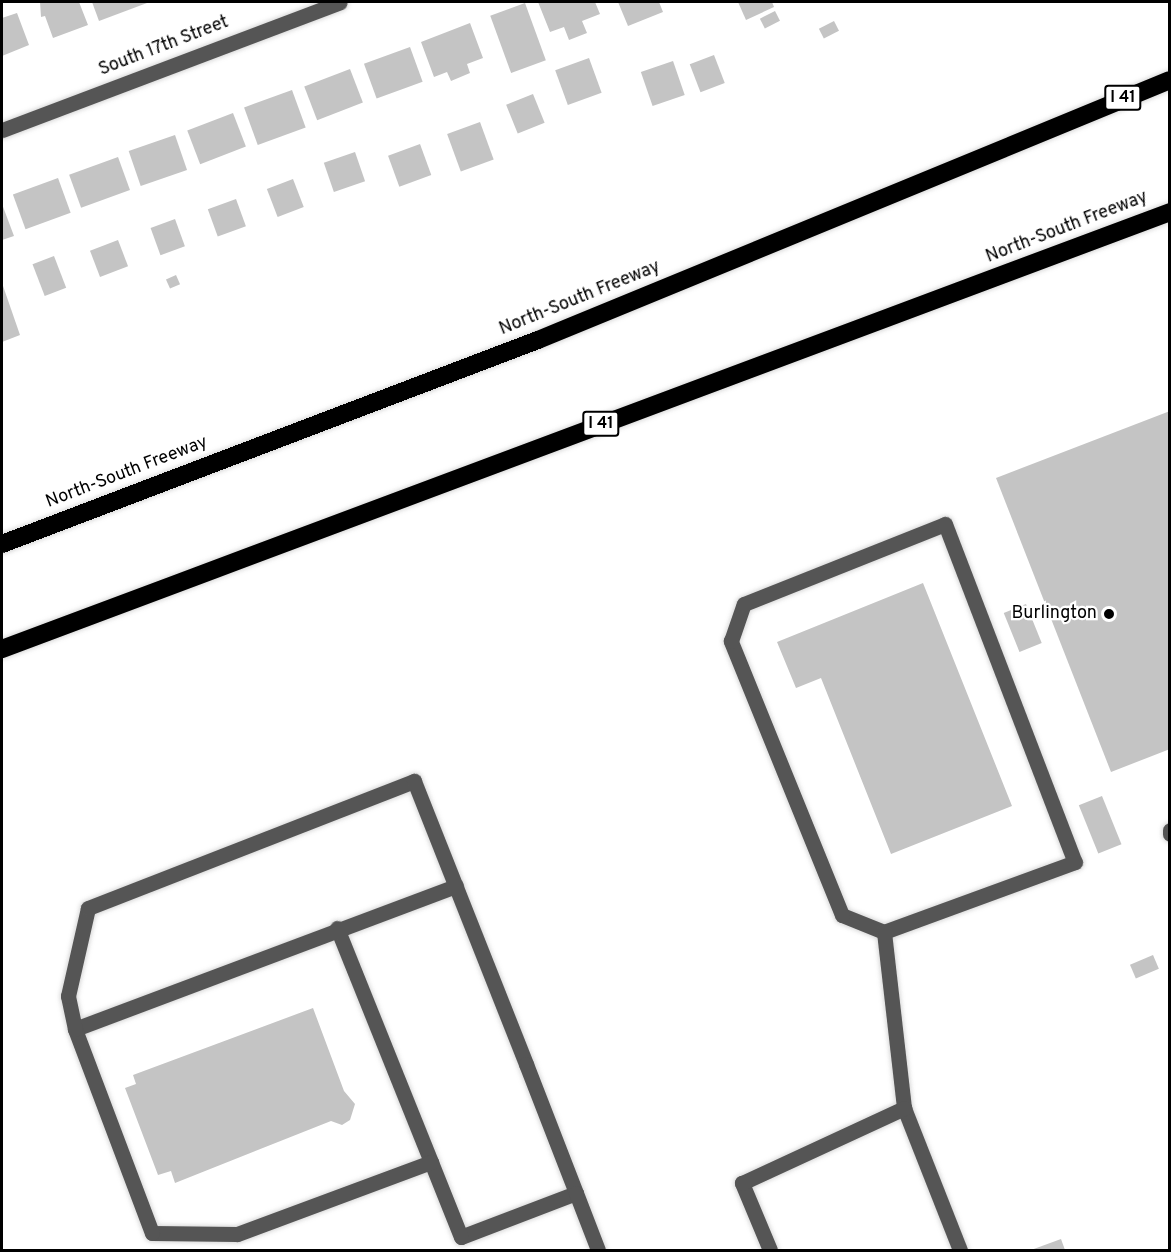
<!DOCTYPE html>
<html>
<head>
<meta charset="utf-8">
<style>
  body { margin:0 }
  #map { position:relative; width:1171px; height:1252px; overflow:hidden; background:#fff; font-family:Overpass,sans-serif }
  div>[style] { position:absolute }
  .building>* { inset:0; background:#c4c4c4; transform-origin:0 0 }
  .roads { filter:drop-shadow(0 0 2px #dbdbdb) drop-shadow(0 0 2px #dbdbdb) }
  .minor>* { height:15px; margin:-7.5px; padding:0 7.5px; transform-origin:7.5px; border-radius:7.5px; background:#555 }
  .highway>* { height:18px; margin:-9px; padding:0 9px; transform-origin:9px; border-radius:9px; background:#000 }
  .dots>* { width:16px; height:16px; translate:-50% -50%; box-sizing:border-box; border:3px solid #fff; border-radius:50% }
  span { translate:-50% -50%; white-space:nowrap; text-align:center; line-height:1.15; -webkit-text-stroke:4.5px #fff; paint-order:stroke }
  .shield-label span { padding:2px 4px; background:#fff; border:2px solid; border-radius:4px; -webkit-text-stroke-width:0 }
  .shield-label { font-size:16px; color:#000; font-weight:700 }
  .street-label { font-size:18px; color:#000 }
  .poi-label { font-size:18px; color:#000 }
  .right { translate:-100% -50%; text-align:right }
  .frame { position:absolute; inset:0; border:3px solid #000; pointer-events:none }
</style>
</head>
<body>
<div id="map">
  <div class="building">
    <div style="clip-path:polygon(40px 2px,79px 2px,88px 25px,53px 38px,45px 16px,41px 17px)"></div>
    <div style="clip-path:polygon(92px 2px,147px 2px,147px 3px,99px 21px)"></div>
    <div style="clip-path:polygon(538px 2px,595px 2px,600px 14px,582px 21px,587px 33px,569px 40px,564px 27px,550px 32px)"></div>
    <div style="clip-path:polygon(618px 2px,659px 2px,663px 12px,628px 26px)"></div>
    <div style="clip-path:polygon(738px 2px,772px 2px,774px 7px,746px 20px)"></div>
    <div style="left:525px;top:3px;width:61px;height:37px;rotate:70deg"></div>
    <div style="left:775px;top:11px;width:11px;height:17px;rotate:63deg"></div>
    <div style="clip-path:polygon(17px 13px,29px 45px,2px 56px,2px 18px)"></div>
    <div style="left:834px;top:21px;width:11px;height:17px;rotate:63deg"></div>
    <div style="clip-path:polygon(470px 23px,483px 58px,467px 64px,470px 73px,451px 81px,447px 72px,434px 77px,421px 42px)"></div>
    <div style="left:410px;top:47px;width:37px;height:49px;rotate:70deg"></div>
    <div style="left:714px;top:55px;width:30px;height:26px;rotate:69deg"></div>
    <div style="left:589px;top:58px;width:37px;height:36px;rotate:70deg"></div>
    <div style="left:673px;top:61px;width:36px;height:34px;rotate:71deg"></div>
    <div style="left:350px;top:69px;width:36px;height:49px;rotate:69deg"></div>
    <div style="left:292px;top:90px;width:40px;height:51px;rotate:70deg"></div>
    <div style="left:533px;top:94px;width:31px;height:29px;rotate:68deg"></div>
    <div style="left:233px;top:113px;width:36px;height:49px;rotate:69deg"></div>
    <div style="left:480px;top:122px;width:40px;height:35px;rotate:70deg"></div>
    <div style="left:175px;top:135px;width:37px;height:49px;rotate:71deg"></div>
    <div style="left:420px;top:144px;width:33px;height:34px;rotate:70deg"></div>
    <div style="left:355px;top:152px;width:31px;height:33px;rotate:71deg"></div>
    <div style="left:118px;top:157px;width:35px;height:52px;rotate:70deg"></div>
    <div style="left:58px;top:178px;width:37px;height:48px;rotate:70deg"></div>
    <div style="left:293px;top:179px;width:30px;height:28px;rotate:69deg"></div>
    <div style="left:236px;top:199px;width:29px;height:30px;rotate:70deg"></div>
    <div style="clip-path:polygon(2px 204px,14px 236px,2px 240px)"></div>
    <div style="left:175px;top:219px;width:29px;height:26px;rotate:70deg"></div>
    <div style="left:118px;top:240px;width:28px;height:30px;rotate:69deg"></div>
    <div style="left:54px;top:256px;width:34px;height:23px;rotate:69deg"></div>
    <div style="left:176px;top:275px;width:10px;height:11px;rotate:66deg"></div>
    <div style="clip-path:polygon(2px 283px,20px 335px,2px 342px)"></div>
    <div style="clip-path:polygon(1170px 411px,1170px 749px,1111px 772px,996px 478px)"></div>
    <div style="clip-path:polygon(923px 583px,1012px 806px,891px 854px,821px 678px,796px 688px,777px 642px)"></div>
    <div style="left:1026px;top:604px;width:42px;height:24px;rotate:68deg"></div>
    <div style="left:1102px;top:796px;width:52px;height:25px;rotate:68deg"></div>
    <div style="left:1153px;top:955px;width:15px;height:25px;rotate:67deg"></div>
    <div style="clip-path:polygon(313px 1008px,344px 1091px,355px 1104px,350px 1120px,342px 1125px,331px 1121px,175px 1183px,171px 1171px,158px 1175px,125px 1088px,136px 1084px,133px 1075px)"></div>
    <div style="clip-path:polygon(1061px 1239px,1065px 1250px,1031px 1250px)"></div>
  </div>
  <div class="roads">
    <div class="minor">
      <div style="left:2px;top:130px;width:361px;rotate:-20.7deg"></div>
      <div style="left:1170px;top:830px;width:4px;rotate:90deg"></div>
      <div style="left:337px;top:928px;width:252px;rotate:68.1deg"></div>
      <div style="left:884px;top:932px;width:45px;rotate:-158deg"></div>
      <div style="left:842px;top:915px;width:296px;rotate:-112.1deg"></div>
      <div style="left:731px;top:641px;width:39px;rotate:-71deg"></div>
      <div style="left:744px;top:604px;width:216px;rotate:-21.7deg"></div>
      <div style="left:945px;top:524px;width:362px;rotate:69deg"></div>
      <div style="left:1075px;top:862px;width:203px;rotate:159.9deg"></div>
      <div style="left:884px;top:932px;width:177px;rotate:83.5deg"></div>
      <div style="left:904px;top:1108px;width:153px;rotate:68.5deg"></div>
      <div style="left:75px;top:1029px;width:407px;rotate:-20.6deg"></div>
      <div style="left:576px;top:1193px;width:123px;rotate:159.1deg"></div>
      <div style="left:461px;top:1237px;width:81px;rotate:-111.8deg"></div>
      <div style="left:431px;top:1162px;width:207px;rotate:159.6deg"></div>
      <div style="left:237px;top:1234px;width:85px;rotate:-179.3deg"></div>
      <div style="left:152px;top:1233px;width:218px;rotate:-110.7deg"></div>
      <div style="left:75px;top:1029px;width:34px;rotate:-102deg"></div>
      <div style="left:68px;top:996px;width:90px;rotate:-77.2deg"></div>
      <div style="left:88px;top:908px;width:350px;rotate:-21.3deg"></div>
      <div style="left:414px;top:781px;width:304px;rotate:68.4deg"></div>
      <div style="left:526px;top:1064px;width:138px;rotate:68.8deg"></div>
      <div style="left:576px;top:1193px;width:61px;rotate:68.9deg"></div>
      <div style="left:770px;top:1250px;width:73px;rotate:-112.7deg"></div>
      <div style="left:742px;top:1183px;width:179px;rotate:-24.8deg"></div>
    </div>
    <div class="highway">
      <div style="left:2px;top:544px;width:574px;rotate:-20.84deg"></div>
      <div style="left:538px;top:340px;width:683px;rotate:-22.36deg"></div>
      <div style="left:2px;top:649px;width:1247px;rotate:-20.51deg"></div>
    </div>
  </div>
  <div class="dots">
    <div style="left:1109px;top:614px;background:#000"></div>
  </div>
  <div class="shield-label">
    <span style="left:1123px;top:98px">I 41</span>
    <span style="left:601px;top:424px">I 41</span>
  </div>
  <div class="street-label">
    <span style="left:164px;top:47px;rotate:-21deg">South 17th Street</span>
    <span style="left:1067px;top:228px;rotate:-21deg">North-South Freeway</span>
    <span style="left:580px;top:299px;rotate:-22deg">North-South Freeway</span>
    <span style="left:127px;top:473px;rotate:-21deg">North-South Freeway</span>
  </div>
  <div class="poi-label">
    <span class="right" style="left:1097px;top:614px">Burlington</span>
  </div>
  <div class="frame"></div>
</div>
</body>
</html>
